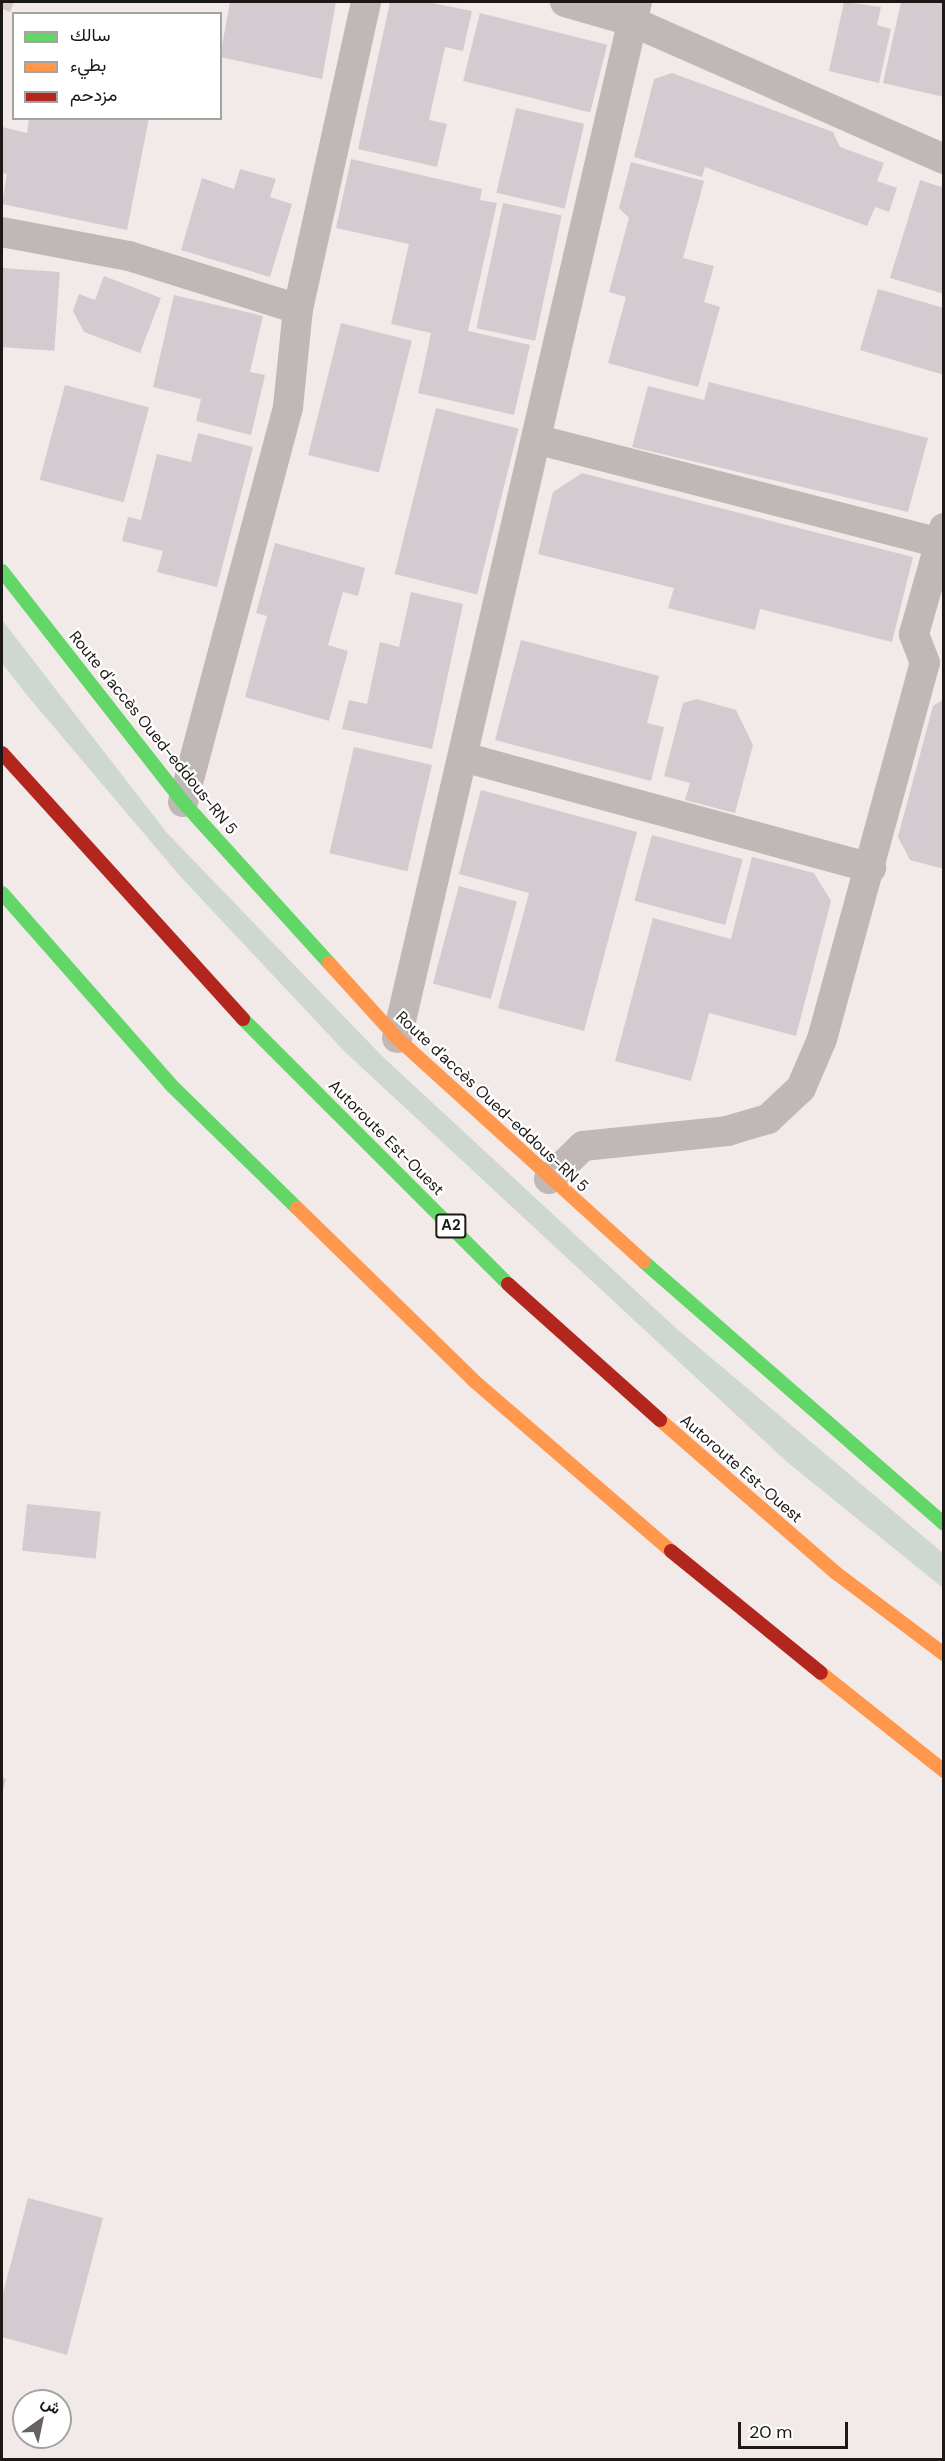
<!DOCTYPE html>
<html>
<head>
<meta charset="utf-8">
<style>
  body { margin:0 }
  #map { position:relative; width:945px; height:2461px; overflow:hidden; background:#f1eae8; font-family:"DM Sans",Vazirmatn,sans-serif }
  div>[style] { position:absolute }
  .green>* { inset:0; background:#ced8d1 }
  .building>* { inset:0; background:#d3cbcf; transform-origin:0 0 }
  .street>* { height:30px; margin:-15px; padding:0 15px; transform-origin:15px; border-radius:15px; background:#bfb8b7 }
  .fast>* { height:14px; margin:-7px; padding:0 7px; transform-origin:7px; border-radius:7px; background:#63d668 }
  .slow>* { height:14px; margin:-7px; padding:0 7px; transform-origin:7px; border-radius:7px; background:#ff974d }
  .jam>* { height:14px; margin:-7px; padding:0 7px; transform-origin:7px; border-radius:7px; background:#b3261e }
  span { translate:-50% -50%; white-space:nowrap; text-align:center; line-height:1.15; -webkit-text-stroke:4.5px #fff; paint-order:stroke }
  .shield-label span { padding:2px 4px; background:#fff; border:2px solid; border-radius:4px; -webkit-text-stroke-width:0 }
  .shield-label { font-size:15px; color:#1c1816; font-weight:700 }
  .street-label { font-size:16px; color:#1c1816 }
  .frame { position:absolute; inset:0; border:3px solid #1c1816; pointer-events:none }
  .legend { position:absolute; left:12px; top:12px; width:210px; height:108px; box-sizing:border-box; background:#fff; border:2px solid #a4a3a2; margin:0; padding:8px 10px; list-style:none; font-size:18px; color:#1c1816 }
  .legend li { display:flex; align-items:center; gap:12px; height:30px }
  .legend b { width:30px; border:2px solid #a4a3a2 }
  .north { position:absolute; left:12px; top:2389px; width:60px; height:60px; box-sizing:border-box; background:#fff; border:2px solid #a4a3a2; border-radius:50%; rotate:33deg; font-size:16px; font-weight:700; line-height:24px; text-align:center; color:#1c1816 }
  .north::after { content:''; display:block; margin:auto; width:21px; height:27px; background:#676260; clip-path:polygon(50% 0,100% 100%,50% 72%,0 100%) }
  .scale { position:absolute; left:738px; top:2422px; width:110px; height:27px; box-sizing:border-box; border:3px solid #1c1816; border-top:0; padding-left:8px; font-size:18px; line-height:21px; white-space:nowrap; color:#1c1816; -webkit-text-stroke:4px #fff; paint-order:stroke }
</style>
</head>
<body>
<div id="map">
  <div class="green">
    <div style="clip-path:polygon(2px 620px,167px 833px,382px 1056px,678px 1330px,943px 1553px,943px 1588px,787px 1462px,344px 1051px,179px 875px,26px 694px,2px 663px)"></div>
  </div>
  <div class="building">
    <div style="clip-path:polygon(2px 2px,14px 2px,10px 12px,2px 9px)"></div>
    <div style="clip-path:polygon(230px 2px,336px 2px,322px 79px,220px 57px)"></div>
    <div style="clip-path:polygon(390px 2px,427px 2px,472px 11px,463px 51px,445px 47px,429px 120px,447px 124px,437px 167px,358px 149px)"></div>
    <div style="clip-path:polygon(844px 2px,881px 7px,877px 25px,891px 29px,879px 83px,829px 71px)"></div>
    <div style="clip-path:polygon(901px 2px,944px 2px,944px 97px,883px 83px)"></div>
    <div style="left:480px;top:13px;width:131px;height:70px;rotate:14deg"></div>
    <div style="clip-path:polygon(672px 73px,833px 132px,840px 147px,884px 163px,877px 181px,897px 188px,889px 212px,875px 207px,867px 226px,705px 167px,702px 177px,634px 157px,654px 79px)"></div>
    <div style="left:516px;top:108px;width:70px;height:87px;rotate:13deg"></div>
    <div style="clip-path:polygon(29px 118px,149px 118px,127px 230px,2px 204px,7px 174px,2px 173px,2px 127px,27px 133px)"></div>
    <div style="clip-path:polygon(351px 159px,482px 189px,480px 200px,497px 203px,468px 331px,530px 345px,514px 415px,418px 393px,431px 333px,391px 324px,409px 244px,336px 228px)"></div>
    <div style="clip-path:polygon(631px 162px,704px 181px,683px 258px,714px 266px,704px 302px,720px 307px,698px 387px,608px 363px,626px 297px,609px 292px,629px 218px,619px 208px)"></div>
    <div style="clip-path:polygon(240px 169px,276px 179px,270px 197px,292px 204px,270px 277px,181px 250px,202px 178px,234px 189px)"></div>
    <div style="clip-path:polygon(920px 180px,944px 188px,944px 294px,890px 278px)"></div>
    <div style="left:503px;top:203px;width:60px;height:128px;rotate:12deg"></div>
    <div style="left:2px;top:268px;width:58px;height:79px;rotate:4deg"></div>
    <div style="clip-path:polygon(104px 276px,161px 298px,140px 353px,84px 332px,73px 311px,79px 294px,95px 300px)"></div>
    <div style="clip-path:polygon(878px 289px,944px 308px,944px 375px,860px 350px)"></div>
    <div style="clip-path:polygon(174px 295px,263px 316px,250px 372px,265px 375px,251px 435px,196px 421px,201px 399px,153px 387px)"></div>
    <div style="left:341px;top:323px;width:73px;height:136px;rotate:14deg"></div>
    <div style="clip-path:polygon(709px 382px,928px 438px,908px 512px,632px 447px,648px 386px,704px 400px)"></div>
    <div style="left:65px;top:385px;width:87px;height:98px;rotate:15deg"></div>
    <div style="left:436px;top:408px;width:85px;height:171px;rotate:14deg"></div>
    <div style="clip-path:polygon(198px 433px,253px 447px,217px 587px,157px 572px,163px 551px,122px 541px,128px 517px,141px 520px,157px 454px,191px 462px)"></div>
    <div style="clip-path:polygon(582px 473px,913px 557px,892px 642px,760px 609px,755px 630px,668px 608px,674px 588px,538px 554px,553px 492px)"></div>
    <div style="clip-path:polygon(275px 543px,365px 568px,358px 596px,343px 592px,328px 645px,348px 651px,329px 721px,245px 697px,267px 616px,256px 613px)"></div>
    <div style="clip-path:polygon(411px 592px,463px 604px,432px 749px,342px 729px,349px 700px,367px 704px,380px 642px,399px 647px)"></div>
    <div style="clip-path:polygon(521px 640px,659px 676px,647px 723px,664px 727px,651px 781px,495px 740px)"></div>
    <div style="clip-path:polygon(697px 699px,736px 710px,753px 745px,735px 813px,685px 800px,690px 783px,664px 776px,683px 703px)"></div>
    <div style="clip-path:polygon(944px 699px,944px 869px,910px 860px,898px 837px,933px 706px)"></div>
    <div style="left:354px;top:747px;width:80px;height:109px;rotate:13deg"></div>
    <div style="clip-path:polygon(481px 790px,637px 832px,584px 1031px,498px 1008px,529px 893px,459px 874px)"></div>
    <div style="left:652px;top:835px;width:94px;height:68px;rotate:15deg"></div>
    <div style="clip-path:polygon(752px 857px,814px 873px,831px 901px,796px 1036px,709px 1013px,691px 1081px,615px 1061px,653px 918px,731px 939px)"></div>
    <div style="left:459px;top:886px;width:60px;height:101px;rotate:15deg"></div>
    <div style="left:27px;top:1504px;width:74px;height:47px;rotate:6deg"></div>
    <div style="clip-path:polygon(2px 1778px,6px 1779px,2px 1794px)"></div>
    <div style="clip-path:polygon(28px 2198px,103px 2218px,67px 2355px,2px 2337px,2px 2297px)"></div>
  </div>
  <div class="street">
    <div style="left:565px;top:2px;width:69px;rotate:16.1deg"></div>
    <div style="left:631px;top:21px;width:342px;rotate:23.8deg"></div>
    <div style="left:2px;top:232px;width:129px;rotate:10.7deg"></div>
    <div style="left:129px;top:256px;width:177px;rotate:17.4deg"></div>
    <div style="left:539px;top:440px;width:414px;rotate:14.4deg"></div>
    <div style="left:463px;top:757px;width:423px;rotate:15.2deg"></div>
    <div style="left:183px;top:802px;width:409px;rotate:-75.1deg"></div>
    <div style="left:288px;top:407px;width:99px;rotate:-84.2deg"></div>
    <div style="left:298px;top:309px;width:314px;rotate:-77.5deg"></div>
    <div style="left:397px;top:1038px;width:1063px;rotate:-76.96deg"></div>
    <div style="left:549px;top:1179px;width:47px;rotate:-44.1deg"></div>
    <div style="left:583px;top:1146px;width:145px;rotate:-5.9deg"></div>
    <div style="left:727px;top:1131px;width:43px;rotate:-16.3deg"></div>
    <div style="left:768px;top:1119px;width:45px;rotate:-43.2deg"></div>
    <div style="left:801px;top:1088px;width:53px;rotate:-66.8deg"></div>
    <div style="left:822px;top:1039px;width:390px;rotate:-74.7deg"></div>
    <div style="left:925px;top:663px;width:31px;rotate:-111deg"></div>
    <div style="left:914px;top:634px;width:110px;rotate:-74.2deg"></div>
  </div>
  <div class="fast">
    <div style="left:2px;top:571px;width:293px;rotate:51.9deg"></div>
    <div style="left:183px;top:802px;width:217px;rotate:47.8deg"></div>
    <div style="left:2px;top:893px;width:256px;rotate:48.6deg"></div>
    <div style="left:171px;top:1085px;width:176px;rotate:44.3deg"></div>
    <div style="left:243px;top:1019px;width:375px;rotate:45deg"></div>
    <div style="left:644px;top:1262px;width:398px;rotate:41.1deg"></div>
  </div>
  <div class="slow">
    <div style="left:329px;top:963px;width:101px;rotate:47.8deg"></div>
    <div style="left:397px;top:1038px;width:333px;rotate:42.2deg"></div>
    <div style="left:297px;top:1208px;width:246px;rotate:44.3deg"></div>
    <div style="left:473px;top:1380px;width:262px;rotate:40.8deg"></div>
    <div style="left:660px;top:1420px;width:233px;rotate:41deg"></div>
    <div style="left:836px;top:1573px;width:135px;rotate:36.9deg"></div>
    <div style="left:821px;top:1673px;width:157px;rotate:38.5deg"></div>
  </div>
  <div class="jam">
    <div style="left:2px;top:753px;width:359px;rotate:47.8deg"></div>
    <div style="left:508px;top:1284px;width:204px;rotate:41.8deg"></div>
    <div style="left:671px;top:1551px;width:193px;rotate:39.1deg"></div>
  </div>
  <div class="shield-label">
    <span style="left:451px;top:1226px">A2</span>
  </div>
  <div class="street-label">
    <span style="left:153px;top:733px;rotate:51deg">Route d'accès Oued-eddous-RN 5</span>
    <span style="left:492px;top:1102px;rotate:43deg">Route d'accès Oued-eddous-RN 5</span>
    <span style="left:386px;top:1138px;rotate:45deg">Autoroute Est-Ouest</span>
    <span style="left:741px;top:1469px;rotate:41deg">Autoroute Est-Ouest</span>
  </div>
  <div class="frame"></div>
  <ul class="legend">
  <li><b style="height:8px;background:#63d668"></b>سالك</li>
  <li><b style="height:8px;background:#ff974d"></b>بطيء</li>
  <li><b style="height:8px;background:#b3261e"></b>مزدحم</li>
  </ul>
  <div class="north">ش</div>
  <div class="scale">20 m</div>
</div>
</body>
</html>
